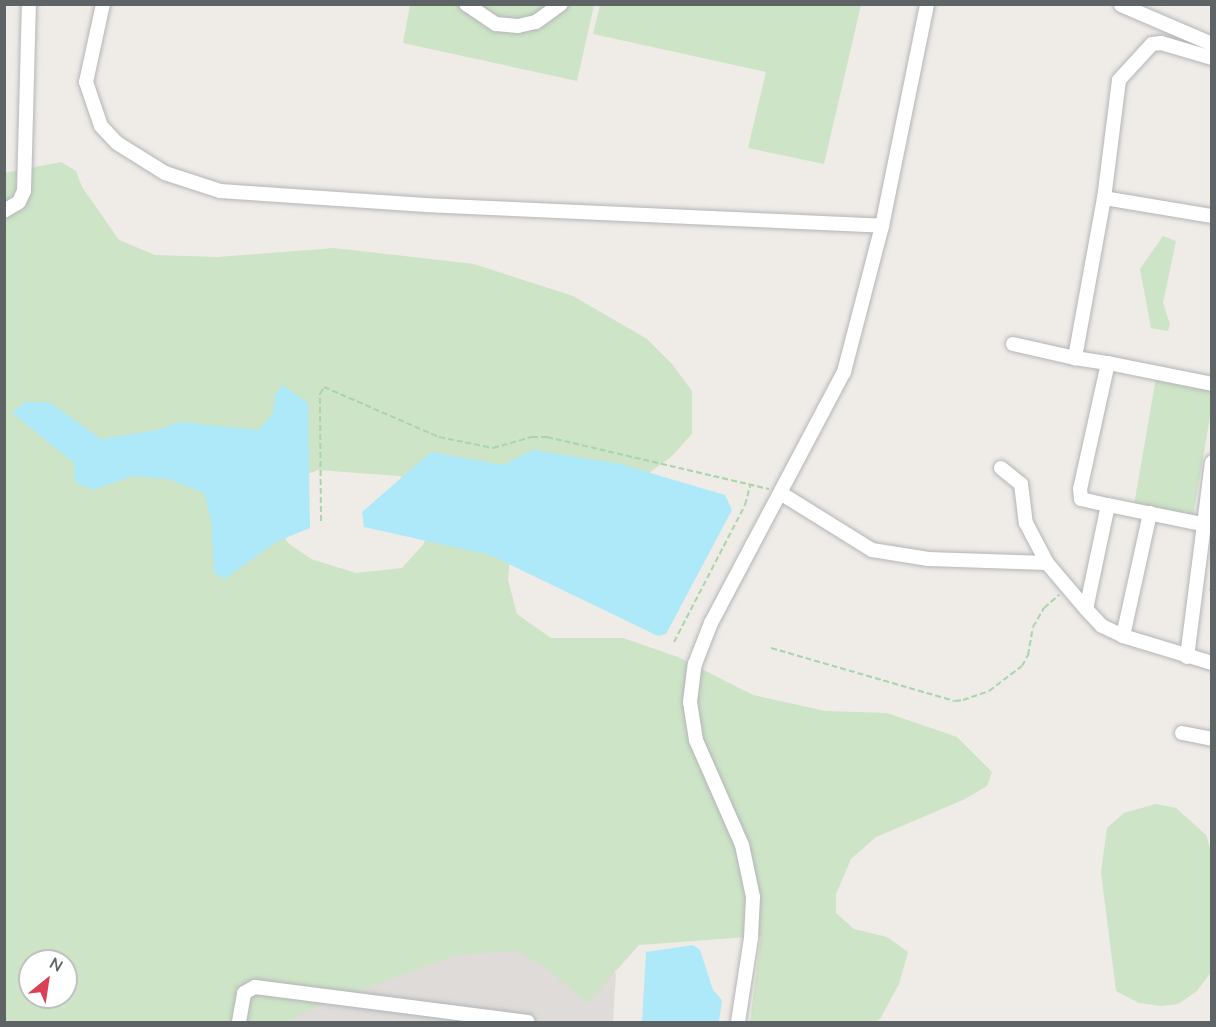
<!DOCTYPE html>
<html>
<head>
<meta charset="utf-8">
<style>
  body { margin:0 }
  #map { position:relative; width:1216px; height:1027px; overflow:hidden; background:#efebe7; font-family:"Nunito Sans",sans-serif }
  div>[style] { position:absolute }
  .industrial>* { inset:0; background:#dedbd9 }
  .green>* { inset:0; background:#cde4c6 }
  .water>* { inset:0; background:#aee9f9 }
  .path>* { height:2px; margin-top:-1px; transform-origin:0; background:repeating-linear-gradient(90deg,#aad5ab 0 6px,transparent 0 9px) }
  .roads { filter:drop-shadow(0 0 2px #b2b5b8) drop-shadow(0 0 2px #b2b5b8) }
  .minor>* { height:14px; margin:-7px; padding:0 7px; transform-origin:7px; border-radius:7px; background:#fff }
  span { translate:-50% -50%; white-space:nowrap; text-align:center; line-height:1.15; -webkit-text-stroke:5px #fff; paint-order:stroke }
  .frame { position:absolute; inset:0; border:6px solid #5e6366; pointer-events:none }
  .north { position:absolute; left:18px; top:949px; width:60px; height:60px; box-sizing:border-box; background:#fff; border:2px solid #bfc1c2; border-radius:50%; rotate:30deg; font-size:16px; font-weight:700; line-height:24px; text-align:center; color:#5e6366 }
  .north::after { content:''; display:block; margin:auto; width:21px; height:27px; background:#dc4057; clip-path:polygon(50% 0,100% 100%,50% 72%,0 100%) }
</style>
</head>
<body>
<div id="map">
  <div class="industrial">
    <div style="clip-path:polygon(367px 872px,592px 955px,616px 974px,613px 1022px,160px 1022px)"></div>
  </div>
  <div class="green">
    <div style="clip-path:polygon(410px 5px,594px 5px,577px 81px,403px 43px)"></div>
    <div style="clip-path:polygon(600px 5px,861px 5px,824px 164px,748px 148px,766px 72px,593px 34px)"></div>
    <div style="clip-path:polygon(evenodd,61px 162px,76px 171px,82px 187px,119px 240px,155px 255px,217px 257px,334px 248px,474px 264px,573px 296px,647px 339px,672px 364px,692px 391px,692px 434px,671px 457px,631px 486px,511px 545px,508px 580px,517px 614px,551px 638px,623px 638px,678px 657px,753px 695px,825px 711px,887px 713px,957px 737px,992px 772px,987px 786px,963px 800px,876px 837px,851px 859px,836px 894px,836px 913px,854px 929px,887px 937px,908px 952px,899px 984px,880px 1019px,874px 1022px,750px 1022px,761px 936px,639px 945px,587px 1003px,546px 968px,518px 951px,455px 955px,310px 1009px,288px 1022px,5px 1022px,4px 173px,61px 162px,318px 470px,400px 476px,415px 488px,431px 527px,423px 545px,402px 568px,356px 573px,311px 559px,288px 543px,280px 529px,295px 479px,318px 470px,61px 162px,30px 961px,66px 961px,66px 997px,30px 997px,30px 961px)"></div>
    <div style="clip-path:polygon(1163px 236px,1176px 241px,1163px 303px,1170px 324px,1168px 331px,1151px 328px,1140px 269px)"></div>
    <div style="clip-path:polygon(1156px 378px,1211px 388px,1211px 411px,1193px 516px,1134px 505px)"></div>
    <div style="clip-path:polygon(1156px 804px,1176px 808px,1206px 835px,1212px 854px,1211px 972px,1197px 991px,1178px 1004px,1161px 1006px,1139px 1003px,1116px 991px,1101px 872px,1107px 828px,1124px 813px)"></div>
  </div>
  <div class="water">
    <div style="clip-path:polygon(283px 385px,308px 403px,310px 528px,276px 542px,225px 579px,214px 573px,211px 519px,204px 493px,169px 479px,133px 476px,93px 490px,75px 482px,74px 463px,12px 413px,25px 402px,49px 402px,101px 439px,157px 430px,180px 422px,259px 430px,273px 413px,275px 394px)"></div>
    <div style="clip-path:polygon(533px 450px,620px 464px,725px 495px,732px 510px,666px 634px,658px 636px,490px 555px,364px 527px,362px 512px,431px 452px,503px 465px)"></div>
    <div style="clip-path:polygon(693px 945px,700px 950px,713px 990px,722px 1000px,719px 1022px,642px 1022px,646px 952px)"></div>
  </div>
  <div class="path">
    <div style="left:321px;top:521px;width:127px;rotate:-90.5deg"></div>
    <div style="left:320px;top:394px;width:8px;rotate:-60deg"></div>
    <div style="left:324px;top:387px;width:125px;rotate:23.5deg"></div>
    <div style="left:439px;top:437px;width:55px;rotate:11.5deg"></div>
    <div style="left:493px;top:448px;width:41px;rotate:-15.8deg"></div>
    <div style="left:532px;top:437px;width:15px"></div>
    <div style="left:547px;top:437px;width:228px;rotate:13.2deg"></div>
    <div style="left:1210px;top:591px;width:10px;rotate:-79deg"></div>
    <div style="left:674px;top:642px;width:154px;rotate:-62.6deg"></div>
    <div style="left:745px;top:505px;width:20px;rotate:-75deg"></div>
    <div style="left:771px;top:648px;width:191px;rotate:16.1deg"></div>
    <div style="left:955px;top:701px;width:8px;rotate:-7deg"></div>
    <div style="left:963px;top:700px;width:28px;rotate:-19deg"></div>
    <div style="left:989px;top:691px;width:41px;rotate:-37.1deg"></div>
    <div style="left:1022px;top:666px;width:13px;rotate:-61deg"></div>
    <div style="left:1028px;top:655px;width:28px;rotate:-80deg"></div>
    <div style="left:1033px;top:627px;width:22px;rotate:-60deg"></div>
    <div style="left:1044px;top:608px;width:20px;rotate:-41deg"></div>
  </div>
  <div class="roads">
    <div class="minor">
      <div style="left:103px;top:4px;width:80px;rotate:102.3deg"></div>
      <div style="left:86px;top:82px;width:46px;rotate:71.2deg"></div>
      <div style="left:101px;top:126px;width:23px;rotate:47deg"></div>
      <div style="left:117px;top:143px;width:57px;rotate:32deg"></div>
      <div style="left:165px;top:173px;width:58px;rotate:18.1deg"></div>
      <div style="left:220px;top:191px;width:206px;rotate:3.9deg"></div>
      <div style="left:426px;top:205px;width:456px;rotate:2.6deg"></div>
      <div style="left:466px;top:4px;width:36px;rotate:34deg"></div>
      <div style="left:496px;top:24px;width:22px;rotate:5deg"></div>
      <div style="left:518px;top:26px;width:18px;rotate:-13deg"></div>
      <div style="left:536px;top:22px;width:31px;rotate:-36deg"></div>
      <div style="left:1121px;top:5px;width:99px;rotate:23.2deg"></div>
      <div style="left:1212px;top:58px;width:53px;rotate:-163.6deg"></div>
      <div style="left:1161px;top:43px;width:9px;rotate:174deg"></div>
      <div style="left:1152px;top:44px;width:49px;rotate:132.5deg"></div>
      <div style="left:1119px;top:80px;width:119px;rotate:97.2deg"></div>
      <div style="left:1104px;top:198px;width:163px;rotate:100.3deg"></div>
      <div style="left:1075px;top:358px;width:33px;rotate:9deg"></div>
      <div style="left:1108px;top:363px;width:129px;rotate:102.5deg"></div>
      <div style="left:1080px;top:489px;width:10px;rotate:84deg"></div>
      <div style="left:1081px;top:499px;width:28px;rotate:13deg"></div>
      <div style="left:1108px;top:505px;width:106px;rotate:101.9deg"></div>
      <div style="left:1086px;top:609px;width:23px;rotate:47deg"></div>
      <div style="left:1102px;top:626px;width:23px;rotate:25deg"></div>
      <div style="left:1123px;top:636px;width:93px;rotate:16.9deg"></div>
      <div style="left:1104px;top:198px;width:109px;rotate:9.5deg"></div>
      <div style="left:4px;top:211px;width:17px;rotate:-31deg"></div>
      <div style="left:19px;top:202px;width:12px;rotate:-66deg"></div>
      <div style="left:24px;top:191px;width:187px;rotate:-88.5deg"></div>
      <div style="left:1013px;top:344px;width:64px;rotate:12.7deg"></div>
      <div style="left:1108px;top:363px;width:106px;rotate:11.4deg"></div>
      <div style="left:1001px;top:468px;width:26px;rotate:39deg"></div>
      <div style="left:1021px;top:484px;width:39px;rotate:83deg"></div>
      <div style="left:1026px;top:523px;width:45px;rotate:62.3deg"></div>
      <div style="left:782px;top:494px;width:106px;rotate:31.9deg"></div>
      <div style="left:872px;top:550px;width:57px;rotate:9.1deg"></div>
      <div style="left:928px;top:559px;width:119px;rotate:1.9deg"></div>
      <div style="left:1047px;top:563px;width:60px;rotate:49.7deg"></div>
      <div style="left:1108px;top:505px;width:95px;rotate:11.5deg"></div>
      <div style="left:1123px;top:636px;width:126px;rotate:-77.6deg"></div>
      <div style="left:1187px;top:657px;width:196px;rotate:-82.7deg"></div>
      <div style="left:1182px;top:733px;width:31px;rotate:11deg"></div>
      <div style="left:239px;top:1022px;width:29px;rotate:-80deg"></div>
      <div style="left:244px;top:993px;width:13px;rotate:-29deg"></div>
      <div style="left:255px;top:987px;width:275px;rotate:7.3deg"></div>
      <div style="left:738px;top:1022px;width:85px;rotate:-81.2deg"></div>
      <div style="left:751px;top:938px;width:41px;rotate:-87.2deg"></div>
      <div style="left:753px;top:897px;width:53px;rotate:-101.9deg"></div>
      <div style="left:742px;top:845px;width:115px;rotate:-113.7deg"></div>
      <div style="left:696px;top:740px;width:38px;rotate:-99deg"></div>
      <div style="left:690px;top:702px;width:38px;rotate:-83deg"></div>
      <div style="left:695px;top:664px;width:44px;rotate:-68.7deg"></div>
      <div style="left:711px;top:623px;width:284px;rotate:-62.1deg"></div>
      <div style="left:844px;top:372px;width:151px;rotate:-75.4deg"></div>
      <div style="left:882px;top:226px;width:227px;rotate:-78.5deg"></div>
    </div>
  </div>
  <div class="frame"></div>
  <div class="north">N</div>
</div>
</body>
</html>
